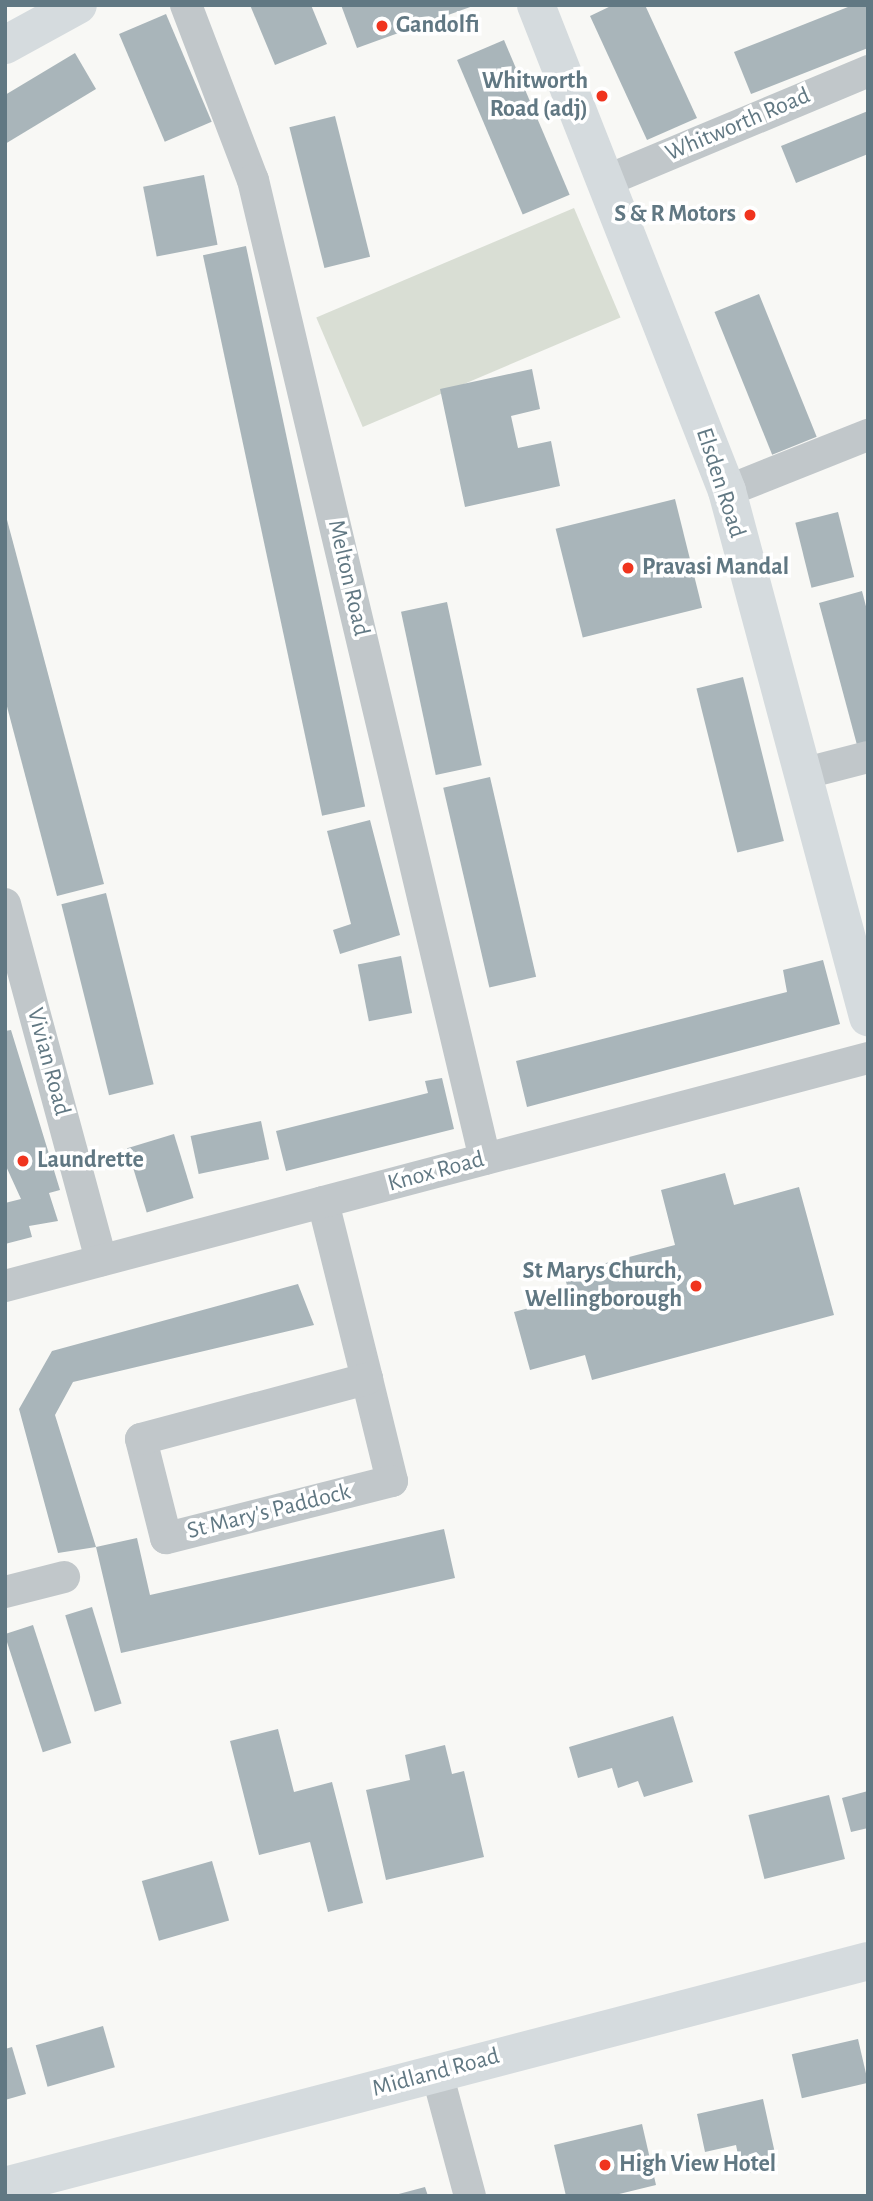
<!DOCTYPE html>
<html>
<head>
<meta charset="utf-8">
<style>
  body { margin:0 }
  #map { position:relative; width:873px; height:2201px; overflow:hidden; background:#f8f8f5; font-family:"Alegreya Sans",sans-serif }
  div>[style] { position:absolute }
  .green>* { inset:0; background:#d9ded4; transform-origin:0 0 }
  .building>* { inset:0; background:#a9b5ba; transform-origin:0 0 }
  .street>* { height:32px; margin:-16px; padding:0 16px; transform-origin:16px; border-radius:16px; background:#c1c7ca }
  .secondary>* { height:38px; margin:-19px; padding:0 19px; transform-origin:19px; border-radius:19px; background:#d5dbde }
  .dots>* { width:19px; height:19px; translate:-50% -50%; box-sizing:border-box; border:4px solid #fff; border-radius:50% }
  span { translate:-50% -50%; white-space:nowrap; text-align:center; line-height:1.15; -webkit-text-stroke:7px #fff; paint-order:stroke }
  .poi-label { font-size:24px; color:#617883; font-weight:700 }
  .left { translate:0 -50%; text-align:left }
  .right { translate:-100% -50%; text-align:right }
  .street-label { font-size:24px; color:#617883 }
  .frame { position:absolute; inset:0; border:7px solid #617883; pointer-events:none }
</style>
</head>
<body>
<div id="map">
  <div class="green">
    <div style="left:574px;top:208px;width:119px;height:280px;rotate:67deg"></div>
  </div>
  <div class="building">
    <div style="clip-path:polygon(250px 5px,311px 5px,327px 44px,275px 65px)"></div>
    <div style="clip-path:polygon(341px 5px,473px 5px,473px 6px,357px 48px)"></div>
    <div style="clip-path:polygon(613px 5px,645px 5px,697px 118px,647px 140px,590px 16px)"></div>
    <div style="clip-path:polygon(853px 5px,868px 5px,868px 48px,751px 94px,734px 52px)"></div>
    <div style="left:166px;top:14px;width:117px;height:51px;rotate:67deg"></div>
    <div style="left:504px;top:40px;width:168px;height:51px;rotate:67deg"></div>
    <div style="clip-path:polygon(75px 53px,96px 89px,5px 144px,5px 95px)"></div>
    <div style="clip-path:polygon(868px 111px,868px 154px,796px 183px,781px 146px)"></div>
    <div style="left:335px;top:116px;width:145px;height:47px;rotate:76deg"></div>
    <div style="left:204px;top:175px;width:71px;height:62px;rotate:79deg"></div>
    <div style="left:246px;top:246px;width:573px;height:44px;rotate:78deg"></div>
    <div style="left:759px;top:294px;width:154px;height:48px;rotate:68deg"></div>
    <div style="clip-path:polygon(532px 369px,540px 409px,511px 416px,518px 448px,551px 441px,560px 486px,465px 507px,440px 389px)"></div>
    <div style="left:675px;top:499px;width:112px;height:123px;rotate:76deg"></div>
    <div style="left:838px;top:512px;width:67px;height:44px;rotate:76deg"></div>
    <div style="clip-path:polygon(6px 516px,104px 884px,57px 896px,5px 699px)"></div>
    <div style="clip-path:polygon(862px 591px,868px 614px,868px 742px,857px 745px,819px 603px)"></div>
    <div style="left:447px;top:602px;width:167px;height:47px;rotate:78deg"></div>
    <div style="left:743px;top:677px;width:169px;height:48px;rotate:76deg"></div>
    <div style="left:490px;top:777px;width:205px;height:48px;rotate:77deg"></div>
    <div style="clip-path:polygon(370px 820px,400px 935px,340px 954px,333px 930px,351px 924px,327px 831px)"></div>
    <div style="left:106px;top:893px;width:197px;height:46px;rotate:76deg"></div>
    <div style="left:401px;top:956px;width:58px;height:44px;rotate:79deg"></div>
    <div style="clip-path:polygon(823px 960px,840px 1024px,527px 1107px,516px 1061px,787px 992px,783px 970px)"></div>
    <div style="clip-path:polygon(11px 1030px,60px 1190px,49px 1193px,58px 1221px,29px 1226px,32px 1237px,5px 1244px,5px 1203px,21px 1199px,5px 1164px,5px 1031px)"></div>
    <div style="clip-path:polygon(442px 1078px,454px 1129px,286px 1171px,276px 1131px,428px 1093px,425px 1081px)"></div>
    <div style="left:261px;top:1121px;width:39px;height:72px;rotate:78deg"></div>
    <div style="left:174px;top:1134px;width:67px;height:49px;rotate:73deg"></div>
    <div style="clip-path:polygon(725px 1173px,734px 1205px,799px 1187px,834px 1315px,592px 1380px,585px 1355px,530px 1370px,514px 1312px,570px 1297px,564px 1274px,675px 1245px,661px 1190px)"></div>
    <div style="clip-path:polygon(298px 1284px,314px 1325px,73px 1382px,55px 1415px,96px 1547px,58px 1553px,19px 1409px,52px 1351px)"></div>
    <div style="clip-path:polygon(444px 1529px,455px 1578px,121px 1653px,96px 1547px,137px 1538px,150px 1595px)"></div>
    <div style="left:92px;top:1607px;width:101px;height:28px;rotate:73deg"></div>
    <div style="left:33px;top:1625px;width:124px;height:30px;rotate:72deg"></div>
    <div style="clip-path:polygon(673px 1716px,693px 1782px,644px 1797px,638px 1781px,618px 1788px,612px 1768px,578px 1778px,569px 1747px)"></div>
    <div style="clip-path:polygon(278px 1729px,294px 1792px,332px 1782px,363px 1903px,328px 1912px,310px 1842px,259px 1855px,230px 1741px)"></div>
    <div style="clip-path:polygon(445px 1745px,452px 1774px,464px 1771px,484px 1857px,386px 1880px,366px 1790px,410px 1780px,405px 1755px)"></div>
    <div style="clip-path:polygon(868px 1791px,868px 1828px,851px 1832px,842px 1798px)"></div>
    <div style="left:829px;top:1795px;width:66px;height:83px;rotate:76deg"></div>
    <div style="left:212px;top:1861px;width:62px;height:73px;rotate:74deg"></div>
    <div style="left:103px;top:2026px;width:43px;height:70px;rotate:74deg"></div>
    <div style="left:858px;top:2039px;width:45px;height:68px;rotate:77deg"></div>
    <div style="clip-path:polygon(12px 2047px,26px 2094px,5px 2100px,5px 2049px)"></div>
    <div style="clip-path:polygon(763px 2099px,778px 2167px,742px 2174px,736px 2145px,705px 2152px,697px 2114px)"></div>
    <div style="clip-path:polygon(642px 2124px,656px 2185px,611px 2196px,566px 2196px,554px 2145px)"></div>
    <div style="clip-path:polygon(425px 2187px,428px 2196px,395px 2196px,395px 2195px)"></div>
  </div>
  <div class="street">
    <div style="left:186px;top:5px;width:187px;rotate:69.1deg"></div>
    <div style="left:253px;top:180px;width:1006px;rotate:76.67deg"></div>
    <div style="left:608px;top:180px;width:282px;rotate:-22.7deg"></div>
    <div style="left:727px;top:491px;width:152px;rotate:-21.7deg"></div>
    <div style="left:802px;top:774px;width:68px;rotate:-14.4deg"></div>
    <div style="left:5px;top:904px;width:369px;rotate:74.9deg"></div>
    <div style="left:323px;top:1202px;width:182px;rotate:76deg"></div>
    <div style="left:367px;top:1379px;width:105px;rotate:76.2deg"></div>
    <div style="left:392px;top:1481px;width:233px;rotate:165.8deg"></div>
    <div style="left:166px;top:1538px;width:102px;rotate:-104.2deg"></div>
    <div style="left:141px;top:1439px;width:234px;rotate:-14.9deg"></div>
    <div style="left:5px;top:1286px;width:893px;rotate:-14.8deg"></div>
    <div style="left:5px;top:1592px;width:61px;rotate:-14.3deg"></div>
    <div style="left:437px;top:2073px;width:127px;rotate:75deg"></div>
  </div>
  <div class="secondary">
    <div style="left:536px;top:5px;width:522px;rotate:68.54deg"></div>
    <div style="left:727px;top:491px;width:545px;rotate:74.99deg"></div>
    <div style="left:5px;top:45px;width:83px;rotate:-28.7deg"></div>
    <div style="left:5px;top:2186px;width:892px;rotate:-14.61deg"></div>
  </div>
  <div class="dots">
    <div style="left:382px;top:26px;background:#f0341e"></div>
    <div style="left:602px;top:96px;background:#f0341e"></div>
    <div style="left:750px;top:215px;background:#f0341e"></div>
    <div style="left:628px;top:568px;background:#f0341e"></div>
    <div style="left:23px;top:1161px;background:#f0341e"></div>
    <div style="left:696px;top:1286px;background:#f0341e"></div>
    <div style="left:605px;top:2165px;background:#f0341e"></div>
  </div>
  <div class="poi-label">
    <span class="left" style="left:396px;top:26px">Gandolfi</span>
    <span class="right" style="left:588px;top:96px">Whitworth<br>Road (adj)</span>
    <span class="right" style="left:736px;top:215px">S &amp; R Motors</span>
    <span class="left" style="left:642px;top:568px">Pravasi Mandal</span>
    <span class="left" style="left:37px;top:1161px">Laundrette</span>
    <span class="right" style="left:682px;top:1286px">St Marys Church,<br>Wellingborough</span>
    <span class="left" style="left:619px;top:2165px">High View Hotel</span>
  </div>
  <div class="street-label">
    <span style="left:738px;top:125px;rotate:-23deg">Whitworth Road</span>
    <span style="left:720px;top:483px;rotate:72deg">Elsden Road</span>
    <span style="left:348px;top:578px;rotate:77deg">Melton Road</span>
    <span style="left:48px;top:1062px;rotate:75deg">Vivian Road</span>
    <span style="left:436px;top:1172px;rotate:-15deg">Knox Road</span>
    <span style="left:269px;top:1512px;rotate:-14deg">St Mary's Paddock</span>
    <span style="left:436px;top:2073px;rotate:-15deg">Midland Road</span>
  </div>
  <div class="frame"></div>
</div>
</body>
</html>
